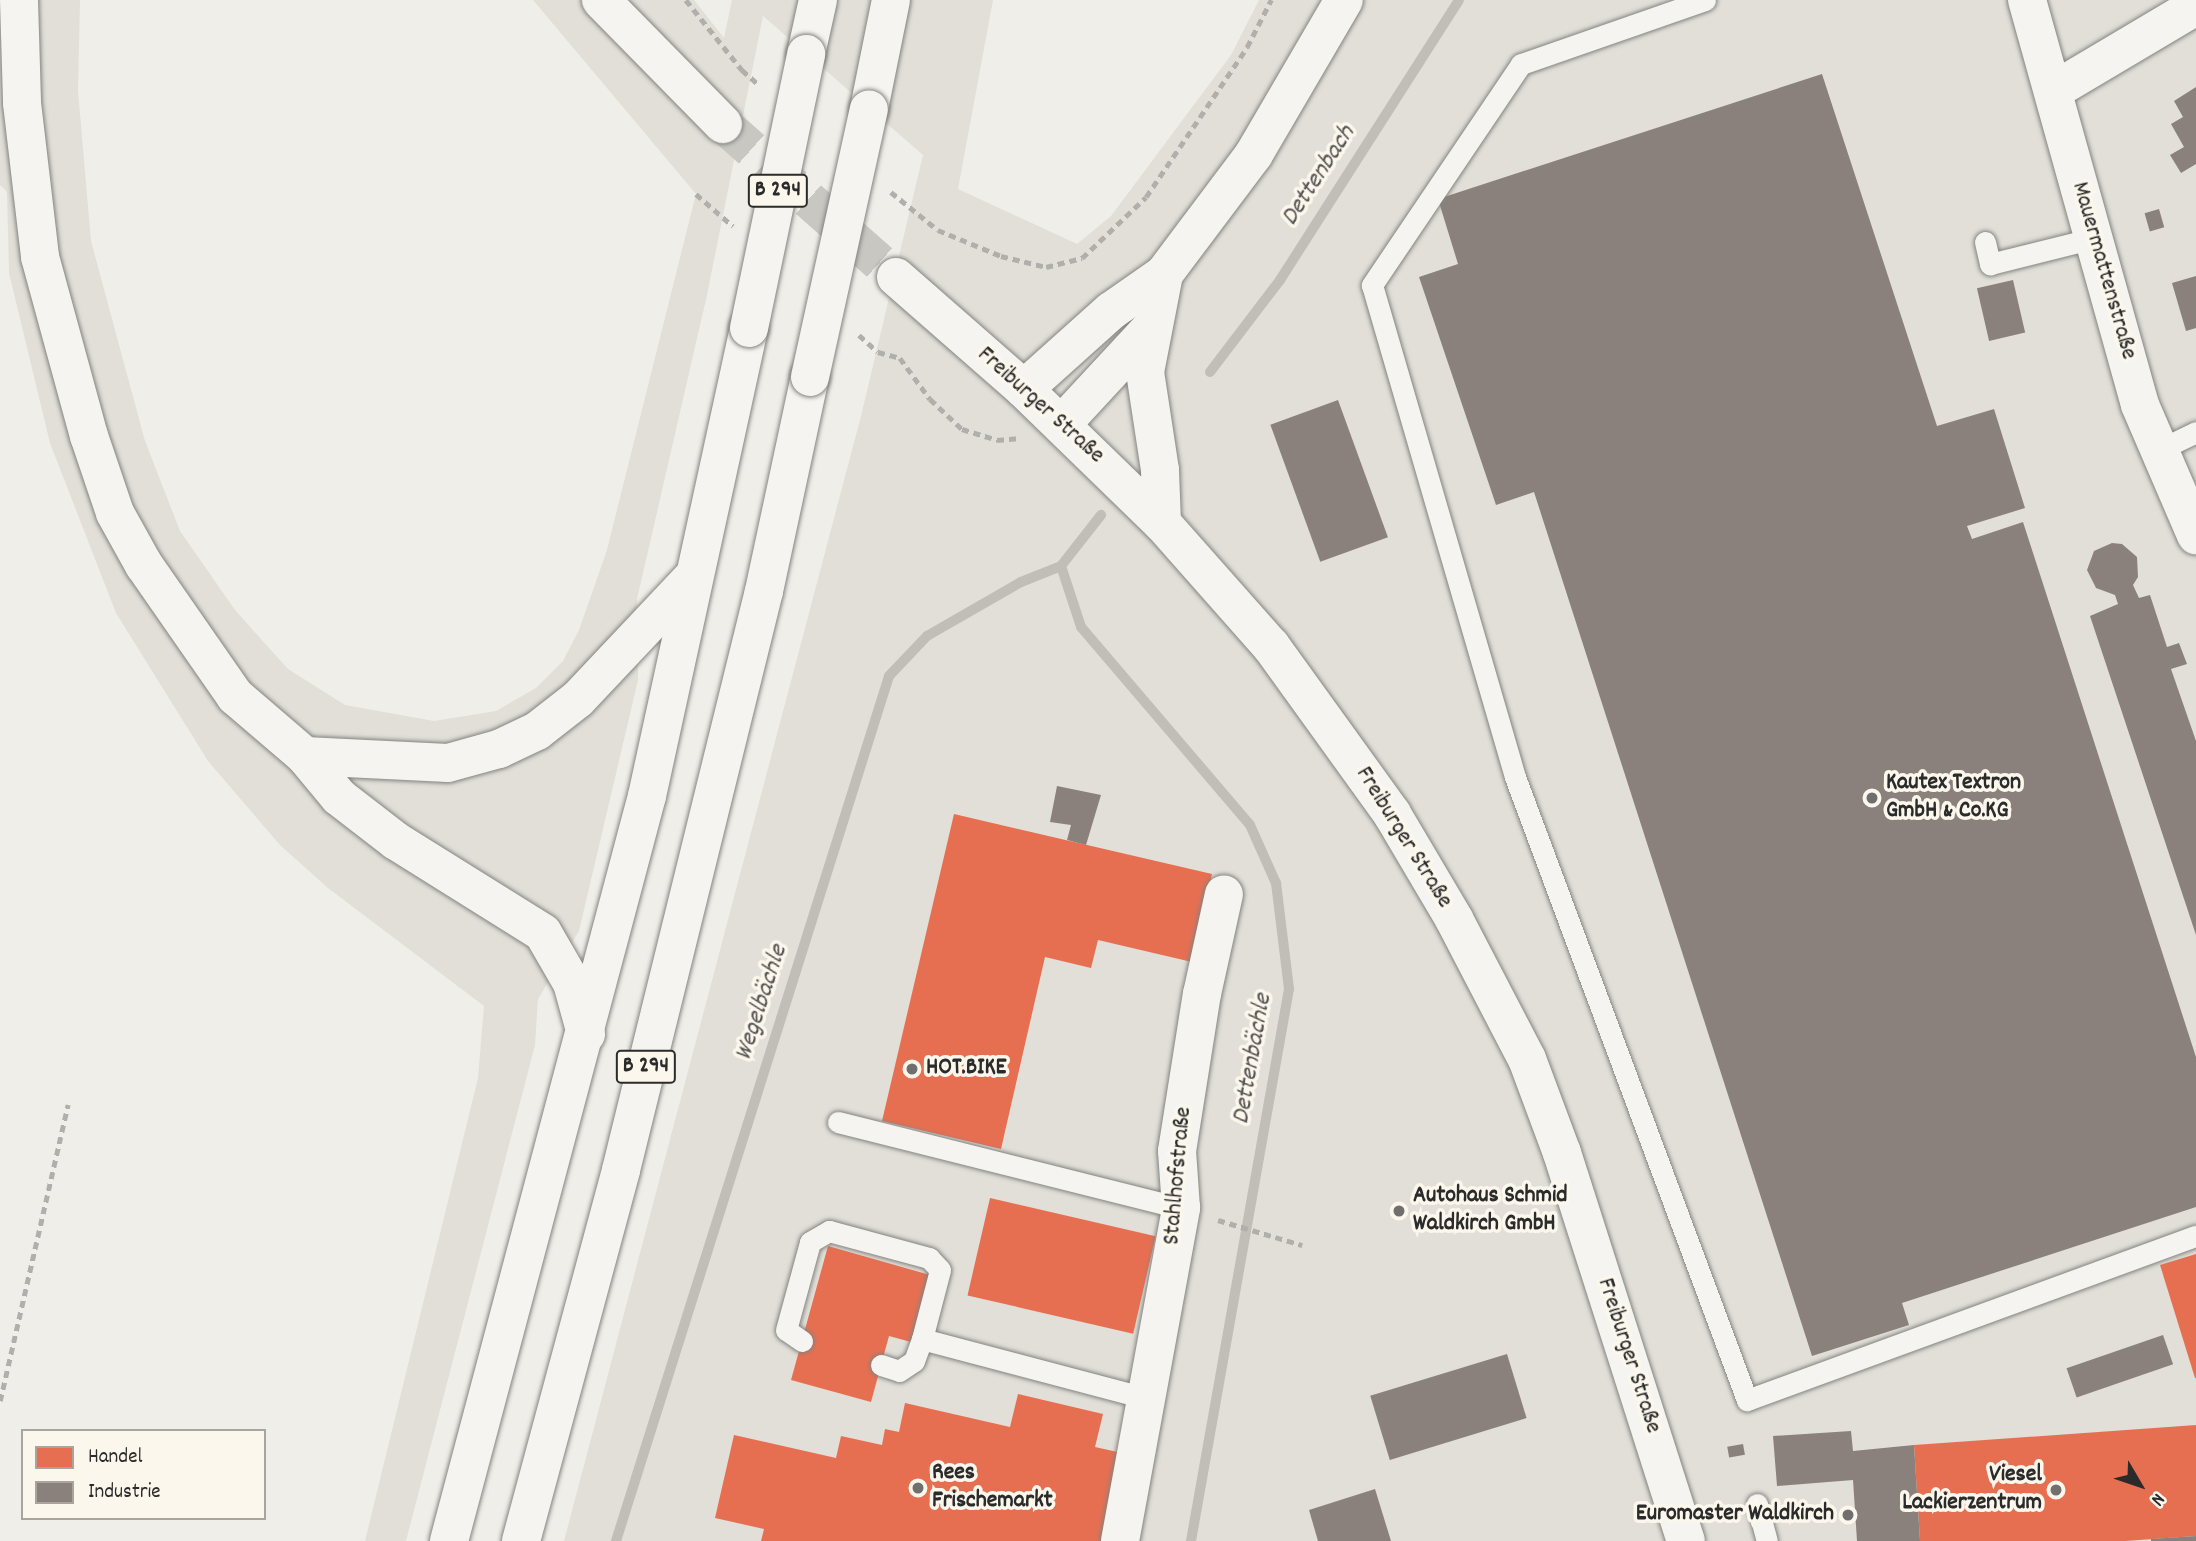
<!DOCTYPE html>
<html>
<head>
<meta charset="utf-8">
<style>
  body { margin:0 }
  #map { position:relative; width:2196px; height:1541px; overflow:hidden; background:#f0eee8; font-family:Dekko,sans-serif }
  div>[style] { position:absolute }
  .built>* { inset:0; background:#e1dfd7 }
  .shops>* { inset:0; background:#e76f51; transform-origin:0 0 }
  .industry>* { inset:0; background:#8a817c; transform-origin:0 0 }
  .stream>* { height:10px; margin:-5px; padding:0 5px; transform-origin:5px; border-radius:5px; background:#c0beb7 }
  .secondary-tunnel>* { height:38px; margin-top:-19px; transform-origin:0; background:repeating-linear-gradient(90deg,#c9c7c2 0 38px,transparent 0 57px) }
  .path>* { height:4.5px; margin-top:-2.25px; transform-origin:0; background:repeating-linear-gradient(90deg,#b0afac 0 7px,transparent 0 12px) }
  .roads { filter:drop-shadow(0 0 2px #848380) drop-shadow(0 0 2px #848380) }
  .service>* { height:21px; margin:-10.5px; padding:0 10.5px; transform-origin:10.5px; border-radius:10.5px; background:#f5f4f0 }
  .minor>* { height:38px; margin:-19px; padding:0 19px; transform-origin:19px; border-radius:19px; background:#f5f4f0 }
  .tertiary>* { height:38px; margin:-19px; padding:0 19px; transform-origin:19px; border-radius:19px; background:#f5f4f0 }
  .secondary>* { height:38px; margin:-19px; padding:0 19px; transform-origin:19px; border-radius:19px; background:#f5f4f0 }
  .trunk>* { height:38px; margin:-19px; padding:0 19px; transform-origin:19px; border-radius:19px; background:#f5f4f0 }
  .bridges { filter:drop-shadow(0 0 2px #848380) drop-shadow(0 0 2px #848380) }
  .trunk-bridge>* { height:38px; margin:-19px; padding:0 19px; transform-origin:19px; border-radius:19px; background:#f5f4f0 }
  .dots>* { width:19px; height:19px; translate:-50% -50%; box-sizing:border-box; border:4px solid #fbf7ec; border-radius:50% }
  span { translate:-50% -50%; white-space:nowrap; text-align:center; line-height:1.15; -webkit-text-stroke:7px #fbf7ec; paint-order:stroke }
  .shield-label span { padding:2px 5px; background:#fbf7ec; border:2px solid; border-radius:5px; -webkit-text-stroke-width:0 }
  .shield-label { font-size:23px; color:#2b2b2b; font-weight:700 }
  .street-label { font-size:24px; color:#2b2b2b }
  .poi-label { font-size:24px; color:#2b2b2b; font-weight:700 }
  .left { translate:0 -50%; text-align:left }
  .right { translate:-100% -50%; text-align:right }
  .water-label { font-size:26px; color:#585755; font-style:italic }
  .legend { position:absolute; left:21px; top:1429px; width:245px; height:91px; box-sizing:border-box; background:#fbf7ec; border:2px solid #a8a59f; margin:0; padding:9px 12px; list-style:none; font-size:21px; color:#2b2b2b }
  .legend li { display:flex; align-items:center; gap:14px; height:35px }
  .legend b { width:35px; border:2px solid #a8a59f }
  .north { position:absolute; left:2105px; top:1450px; width:70px; height:70px; -webkit-text-stroke:5px #fbf7ec; paint-order:stroke; rotate:129deg; font-size:19px; font-weight:700; line-height:28px; text-align:center; color:#2b2b2b }
  .north::after { content:''; display:block; margin:auto; width:24px; height:32px; background:#2b2b2b; clip-path:polygon(50% 0,100% 100%,50% 72%,0 100%) }
</style>
</head>
<body>
<div id="map">
  <div class="built">
    <div style="clip-path:polygon(0 0,80px 0,78px 91px,91px 241px,145px 441px,180px 531px,235px 610px,288px 669px,345px 705px,434px 721px,496px 711px,536px 688px,563px 661px,579px 630px,607px 550px,696px 194px,533px 0,694px 0,724px 38px,732px 0,993px 0,958px 189px,1077px 244px,1111px 216px,1231px 55px,1259px 0,2196px 0,2196px 1541px,564px 1541px,861px 416px,923px 155px,763px 16px,707px 295px,637px 599px,638px 680px,579px 931px,538px 999px,535px 1045px,406px 1541px,365px 1541px,478px 1078px,484px 1006px,328px 888px,280px 845px,208px 761px,116px 613px,50px 443px,9px 273px,7px 192px,0 185px)"></div>
  </div>
  <div class="shops">
    <div style="clip-path:polygon(954px 814px,1212px 874px,1192px 962px,1098px 940px,1091px 968px,1045px 957px,1001px 1149px,882px 1121px)"></div>
    <div style="left:990px;top:1198px;width:170px;height:100px;rotate:13deg"></div>
    <div style="clip-path:polygon(828px 1246px,930px 1275px,911px 1342px,889px 1336px,871px 1402px,791px 1380px)"></div>
    <div style="clip-path:polygon(2196px 1254px,2196px 1378px,2195px 1378px,2160px 1265px)"></div>
    <div style="clip-path:polygon(1018px 1394px,1103px 1414px,1095px 1447px,1122px 1453px,1101px 1541px,761px 1541px,764px 1529px,715px 1518px,734px 1435px,836px 1458px,841px 1436px,882px 1445px,885px 1429px,899px 1432px,905px 1403px,1010px 1427px)"></div>
    <div style="clip-path:polygon(2196px 1425px,2196px 1536px,2125px 1541px,1920px 1541px,1914px 1445px)"></div>
  </div>
  <div class="industry">
    <div style="clip-path:polygon(1822px 74px,1937px 426px,1994px 409px,2025px 508px,1967px 526px,1972px 539px,2023px 522px,2196px 1057px,2196px 1207px,1902px 1303px,1909px 1325px,1812px 1356px,1534px 492px,1496px 505px,1419px 277px,1458px 264px,1438px 199px)"></div>
    <div style="clip-path:polygon(2196px 87px,2196px 164px,2181px 173px,2170px 155px,2184px 147px,2171px 124px,2183px 117px,2174px 101px)"></div>
    <div style="left:2159px;top:209px;width:19px;height:15px;rotate:74deg"></div>
    <div style="clip-path:polygon(2196px 276px,2196px 328px,2186px 331px,2172px 283px)"></div>
    <div style="left:2013px;top:280px;width:54px;height:37px;rotate:77deg"></div>
    <div style="left:1338px;top:400px;width:146px;height:72px;rotate:70deg"></div>
    <div style="clip-path:polygon(2112px 543px,2122px 544px,2137px 557px,2138px 577px,2133px 585px,2139px 598px,2150px 595px,2167px 647px,2179px 643px,2187px 664px,2171px 669px,2196px 741px,2196px 935px,2090px 616px,2118px 604px,2115px 595px,2096px 588px,2087px 570px,2094px 551px)"></div>
    <div style="clip-path:polygon(1057px 786px,1101px 795px,1086px 845px,1067px 840px,1071px 825px,1050px 822px)"></div>
    <div style="left:2163px;top:1335px;width:31px;height:102px;rotate:71deg"></div>
    <div style="left:1507px;top:1354px;width:67px;height:143px;rotate:73deg"></div>
    <div style="clip-path:polygon(1851px 1431px,1853px 1451px,1914px 1445px,1920px 1541px,1857px 1541px,1853px 1480px,1777px 1486px,1773px 1436px)"></div>
    <div style="left:1743px;top:1444px;width:11px;height:16px;rotate:80deg"></div>
    <div style="clip-path:polygon(1375px 1489px,1391px 1541px,1318px 1541px,1309px 1510px)"></div>
    <div style="clip-path:polygon(2196px 1536px,2196px 1541px,2151px 1541px,2151px 1539px)"></div>
  </div>
  <div class="stream">
    <div style="left:1210px;top:372px;width:116px;rotate:-52.7deg"></div>
    <div style="left:1280px;top:280px;width:332px;rotate:-57.4deg"></div>
    <div style="left:1061px;top:566px;width:64px;rotate:71.8deg"></div>
    <div style="left:1081px;top:627px;width:260px;rotate:49.5deg"></div>
    <div style="left:1250px;top:825px;width:64px;rotate:65.9deg"></div>
    <div style="left:1276px;top:883px;width:107px;rotate:83deg"></div>
    <div style="left:1289px;top:989px;width:561px;rotate:100.07deg"></div>
    <div style="left:1061px;top:566px;width:65px;rotate:-51.9deg"></div>
    <div style="left:616px;top:1541px;width:907px;rotate:-72.48deg"></div>
    <div style="left:889px;top:676px;width:55px;rotate:-46.5deg"></div>
    <div style="left:927px;top:636px;width:108px;rotate:-29.9deg"></div>
    <div style="left:1021px;top:582px;width:43px;rotate:-21.8deg"></div>
  </div>
  <div class="secondary-tunnel">
    <div style="left:723px;top:124px;width:231px;rotate:41.5deg"></div>
  </div>
  <div class="path">
    <div style="left:686px;top:0;width:90px;rotate:51.3deg"></div>
    <div style="left:742px;top:70px;width:23px;rotate:41deg"></div>
    <div style="left:891px;top:192px;width:60px;rotate:39deg"></div>
    <div style="left:938px;top:230px;width:68px;rotate:22.4deg"></div>
    <div style="left:1001px;top:256px;width:46px;rotate:13.7deg"></div>
    <div style="left:1046px;top:267px;width:37px;rotate:-14deg"></div>
    <div style="left:1082px;top:258px;width:88px;rotate:-43.6deg"></div>
    <div style="left:1146px;top:197px;width:181px;rotate:-56deg"></div>
    <div style="left:1247px;top:47px;width:53px;rotate:-62.9deg"></div>
    <div style="left:696px;top:194px;width:49px;rotate:40.9deg"></div>
    <div style="left:859px;top:335px;width:25px;rotate:42deg"></div>
    <div style="left:878px;top:352px;width:23px;rotate:15deg"></div>
    <div style="left:900px;top:358px;width:51px;rotate:53.8deg"></div>
    <div style="left:930px;top:399px;width:44px;rotate:43.2deg"></div>
    <div style="left:962px;top:429px;width:37px;rotate:17deg"></div>
    <div style="left:997px;top:440px;width:21px;rotate:-5deg"></div>
    <div style="left:1218px;top:1220px;width:88px;rotate:16.6deg"></div>
    <div style="left:0;top:1401px;width:304px;rotate:-77.1deg"></div>
  </div>
  <div class="roads">
    <div class="service">
      <div style="left:1705px;top:0;width:195px;rotate:160.8deg"></div>
      <div style="left:1521px;top:64px;width:267px;rotate:124deg"></div>
      <div style="left:1372px;top:285px;width:512px;rotate:73.79deg"></div>
      <div style="left:1515px;top:777px;width:665px;rotate:69.58deg"></div>
      <div style="left:1747px;top:1400px;width:478px;rotate:-20.1deg"></div>
      <div style="left:1985px;top:242px;width:23px;rotate:77deg"></div>
      <div style="left:1990px;top:264px;width:107px;rotate:-14deg"></div>
      <div style="left:2159px;top:450px;width:41px;rotate:-25.9deg"></div>
      <div style="left:838px;top:1122px;width:354px;rotate:14.1deg"></div>
      <div style="left:802px;top:1341px;width:19px;rotate:-145deg"></div>
      <div style="left:786px;top:1330px;width:91px;rotate:-74.7deg"></div>
      <div style="left:810px;top:1242px;width:22px;rotate:-30deg"></div>
      <div style="left:829px;top:1231px;width:104px;rotate:15.1deg"></div>
      <div style="left:929px;top:1258px;width:16px;rotate:47deg"></div>
      <div style="left:940px;top:1270px;width:71px;rotate:104.6deg"></div>
      <div style="left:922px;top:1339px;width:232px;rotate:14.8deg"></div>
      <div style="left:881px;top:1365px;width:19px;rotate:18deg"></div>
      <div style="left:899px;top:1371px;width:18px;rotate:-34deg"></div>
      <div style="left:914px;top:1361px;width:23px;rotate:-70deg"></div>
      <div style="left:1757px;top:1504px;width:38px;rotate:75deg"></div>
    </div>
    <div class="minor">
      <div style="left:2027px;top:0;width:420px;rotate:74.4deg"></div>
      <div style="left:2140px;top:405px;width:142px;rotate:66.7deg"></div>
      <div style="left:2053px;top:91px;width:166px;rotate:-30.7deg"></div>
      <div style="left:1120px;top:1541px;width:339px;rotate:-79.6deg"></div>
      <div style="left:1181px;top:1208px;width:57px;rotate:-94deg"></div>
      <div style="left:1177px;top:1151px;width:159px;rotate:-81deg"></div>
      <div style="left:1202px;top:994px;width:102px;rotate:-77.6deg"></div>
    </div>
    <div class="tertiary">
      <div style="left:1024px;top:389px;width:192px;rotate:44.2deg"></div>
      <div style="left:1162px;top:523px;width:164px;rotate:48.5deg"></div>
      <div style="left:1271px;top:646px;width:207px;rotate:54.2deg"></div>
      <div style="left:1392px;top:814px;width:122px;rotate:59.4deg"></div>
      <div style="left:1454px;top:919px;width:158px;rotate:62.5deg"></div>
      <div style="left:1527px;top:1059px;width:100px;rotate:69.6deg"></div>
      <div style="left:1562px;top:1153px;width:407px;rotate:72.3deg"></div>
    </div>
    <div class="secondary">
      <div style="left:601px;top:0;width:174px;rotate:45.5deg"></div>
      <div style="left:896px;top:277px;width:170px;rotate:41.2deg"></div>
    </div>
    <div class="trunk">
      <div style="left:19px;top:0;width:103px;rotate:88.3deg"></div>
      <div style="left:22px;top:103px;width:155px;rotate:83.3deg"></div>
      <div style="left:40px;top:257px;width:186px;rotate:74.7deg"></div>
      <div style="left:89px;top:436px;width:81px;rotate:71.3deg"></div>
      <div style="left:115px;top:513px;width:60px;rotate:60.9deg"></div>
      <div style="left:144px;top:565px;width:160px;rotate:55.2deg"></div>
      <div style="left:235px;top:696px;width:92px;rotate:40.6deg"></div>
      <div style="left:305px;top:756px;width:53px;rotate:50.3deg"></div>
      <div style="left:339px;top:797px;width:72px;rotate:37.7deg"></div>
      <div style="left:396px;top:841px;width:173px;rotate:32deg"></div>
      <div style="left:543px;top:933px;width:58px;rotate:59.9deg"></div>
      <div style="left:572px;top:983px;width:53px;rotate:74.6deg"></div>
      <div style="left:806px;top:54px;width:55px;rotate:-77.5deg"></div>
      <div style="left:869px;top:109px;width:111px;rotate:-78.6deg"></div>
      <div style="left:1024px;top:389px;width:117px;rotate:-41.9deg"></div>
      <div style="left:1111px;top:311px;width:65px;rotate:-34.9deg"></div>
      <div style="left:1164px;top:274px;width:150px;rotate:-53.1deg"></div>
      <div style="left:1254px;top:154px;width:178px;rotate:-59.7deg"></div>
      <div style="left:1062px;top:424px;width:131px;rotate:-47.2deg"></div>
      <div style="left:1162px;top:523px;width:53px;rotate:-92.2deg"></div>
      <div style="left:1160px;top:470px;width:99px;rotate:-98.7deg"></div>
      <div style="left:1145px;top:372px;width:100px;rotate:-79deg"></div>
      <div style="left:305px;top:756px;width:143px;rotate:2.8deg"></div>
      <div style="left:448px;top:763px;width:53px;rotate:-15.4deg"></div>
      <div style="left:499px;top:749px;width:42px;rotate:-25.3deg"></div>
      <div style="left:537px;top:731px;width:52px;rotate:-38deg"></div>
      <div style="left:578px;top:699px;width:168px;rotate:-46.7deg"></div>
      <div style="left:449px;top:1541px;width:771px;rotate:-75.12deg"></div>
      <div style="left:647px;top:796px;width:479px;rotate:-77.7deg"></div>
      <div style="left:521px;top:1541px;width:384px;rotate:-74.9deg"></div>
      <div style="left:621px;top:1170px;width:596px;rotate:-76.13deg"></div>
      <div style="left:764px;top:591px;width:219px;rotate:-77.9deg"></div>
    </div>
  </div>
  <div class="bridges">
    <div class="trunk-bridge">
      <div style="left:749px;top:328px;width:280px;rotate:-78.2deg"></div>
      <div style="left:810px;top:377px;width:274px;rotate:-77.6deg"></div>
    </div>
  </div>
  <div class="dots">
    <div style="left:1872px;top:798px;background:#706f6d"></div>
    <div style="left:912px;top:1069px;background:#706f6d"></div>
    <div style="left:1399px;top:1211px;background:#706f6d"></div>
    <div style="left:918px;top:1488px;background:#706f6d"></div>
    <div style="left:2056px;top:1490px;background:#706f6d"></div>
    <div style="left:1848px;top:1515px;background:#706f6d"></div>
  </div>
  <div class="shield-label">
    <span style="left:778px;top:191px">B 294</span>
    <span style="left:646px;top:1067px">B 294</span>
  </div>
  <div class="street-label">
    <span style="left:2103px;top:271px;rotate:74deg">Mauermattenstraße</span>
    <span style="left:1040px;top:406px;rotate:42deg">Freiburger Straße</span>
    <span style="left:1403px;top:838px;rotate:58deg">Freiburger Straße</span>
    <span style="left:1179px;top:1176px;rotate:-85deg">Stahlhofstraße</span>
    <span style="left:1628px;top:1356px;rotate:72deg">Freiburger Straße</span>
  </div>
  <div class="poi-label">
    <span class="left" style="left:1886px;top:798px">Kautex Textron<br>GmbH &amp; Co.KG</span>
    <span class="left" style="left:926px;top:1069px">HOT.BIKE</span>
    <span class="left" style="left:1413px;top:1211px">Autohaus Schmid<br>Waldkirch GmbH</span>
    <span class="left" style="left:932px;top:1488px">Rees<br>Frischemarkt</span>
    <span class="right" style="left:2042px;top:1490px">Viesel<br>Lackierzentrum</span>
    <span class="right" style="left:1834px;top:1515px">Euromaster Waldkirch</span>
  </div>
  <div class="water-label">
    <span style="left:1319px;top:176px;rotate:-57deg">Dettenbach</span>
    <span style="left:762px;top:1003px;rotate:-72deg">Wegelbächle</span>
    <span style="left:1253px;top:1059px;rotate:-80deg">Dettenbächle</span>
  </div>
  <ul class="legend">
  <li><b style="height:19px;background:#e76f51"></b>Handel</li>
  <li><b style="height:19px;background:#8a817c"></b>Industrie</li>
  </ul>
  <div class="north">N</div>
</div>
</body>
</html>
